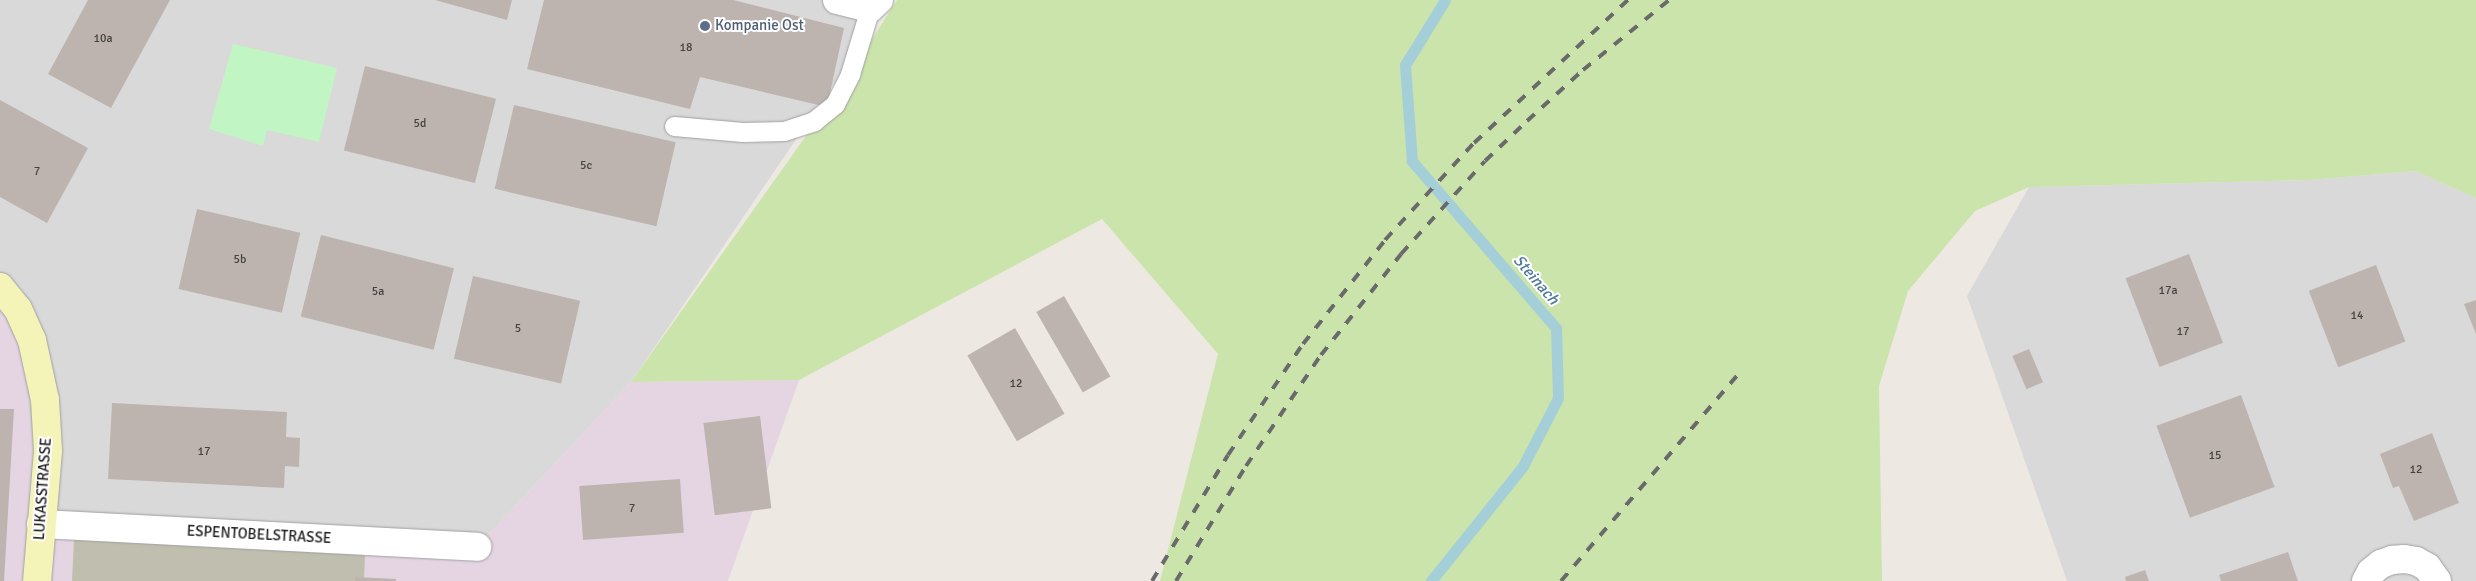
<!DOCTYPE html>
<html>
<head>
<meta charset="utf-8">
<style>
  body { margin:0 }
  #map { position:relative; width:2476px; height:581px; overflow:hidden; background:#ede9e2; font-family:Signika,sans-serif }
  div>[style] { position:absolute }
  .residential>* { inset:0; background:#dad9d9 }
  .industrial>* { inset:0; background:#e5d5e3 }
  .construction>* { inset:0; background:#c0bfaf }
  .grass>* { inset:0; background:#cae4ab }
  .park>* { inset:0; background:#c1f5c3 }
  .stream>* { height:11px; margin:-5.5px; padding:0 5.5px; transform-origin:5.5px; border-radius:5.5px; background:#a5cfd8 }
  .building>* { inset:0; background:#bdb4af; transform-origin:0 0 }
  .roads { filter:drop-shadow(0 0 1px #a0a0a0) drop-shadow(0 0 1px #a0a0a0) }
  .service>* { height:19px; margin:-9.5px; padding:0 9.5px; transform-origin:9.5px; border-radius:9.5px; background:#fff }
  .minor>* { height:28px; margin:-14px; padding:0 14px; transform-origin:14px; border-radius:14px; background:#fff }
  .secondary>* { height:28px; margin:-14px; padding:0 14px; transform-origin:14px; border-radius:14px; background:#f4f4b9 }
  .rail>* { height:4px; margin-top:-2px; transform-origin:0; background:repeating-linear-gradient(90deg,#6a6a6a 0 10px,transparent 0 20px) }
  .dots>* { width:14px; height:14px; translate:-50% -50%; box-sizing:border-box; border:2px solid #fff; border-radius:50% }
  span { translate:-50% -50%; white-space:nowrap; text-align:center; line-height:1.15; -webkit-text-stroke:4px #fff; paint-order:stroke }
  .number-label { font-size:12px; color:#444241 }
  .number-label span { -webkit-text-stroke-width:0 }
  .service-label { font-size:15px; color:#4e5e75 }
  .left { translate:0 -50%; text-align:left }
  .street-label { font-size:15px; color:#1c1c1c }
  .water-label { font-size:16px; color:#4d7a9d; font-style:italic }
</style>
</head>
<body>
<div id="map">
  <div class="residential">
    <div style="clip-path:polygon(0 0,891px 0,631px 382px,477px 547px,41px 524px,0 291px)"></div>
    <div style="clip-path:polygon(2415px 171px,2476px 198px,2476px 581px,2067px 581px,1967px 296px,2029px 187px,2309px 180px)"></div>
  </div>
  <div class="industrial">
    <div style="clip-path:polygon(0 291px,18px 309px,41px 523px,477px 547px,631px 382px,799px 380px,728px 581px,0 581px)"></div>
  </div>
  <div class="construction">
    <div style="clip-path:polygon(74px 539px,365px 554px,364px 581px,72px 581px)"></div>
  </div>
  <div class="grass">
    <div style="clip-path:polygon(897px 0,2476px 0,2476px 198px,2415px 171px,2309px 180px,2029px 187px,1975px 211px,1908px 291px,1879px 386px,1882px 581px,1160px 581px,1218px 354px,1102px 219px,799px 380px,631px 382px,850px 74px)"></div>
  </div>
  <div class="park">
    <div style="clip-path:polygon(233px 44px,337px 68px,319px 142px,267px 130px,263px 146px,209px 129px)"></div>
  </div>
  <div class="stream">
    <div style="left:1431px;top:581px;width:147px;rotate:-51.3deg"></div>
    <div style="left:1523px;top:466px;width:76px;rotate:-62.8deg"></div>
    <div style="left:1558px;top:398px;width:70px;rotate:-91.6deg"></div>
    <div style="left:1556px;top:328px;width:221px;rotate:-130.8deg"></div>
    <div style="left:1412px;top:161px;width:96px;rotate:-94.2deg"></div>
    <div style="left:1405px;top:65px;width:76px;rotate:-58.4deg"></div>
  </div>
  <div class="building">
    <div style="clip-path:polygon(88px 0,170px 0,111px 108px,48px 74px)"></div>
    <div style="clip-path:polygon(435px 0,512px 0,507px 20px)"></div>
    <div style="clip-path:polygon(544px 0,733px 0,844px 28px,827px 107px,700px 77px,690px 109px,527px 69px)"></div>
    <div style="left:365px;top:66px;width:135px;height:87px;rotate:14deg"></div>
    <div style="clip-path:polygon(0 100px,88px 148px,47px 223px,0 197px)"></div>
    <div style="left:514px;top:105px;width:166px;height:86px;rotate:13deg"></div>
    <div style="left:197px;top:209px;width:106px;height:82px;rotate:13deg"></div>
    <div style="left:321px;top:235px;width:137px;height:84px;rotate:14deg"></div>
    <div style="left:2189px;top:254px;width:95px;height:68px;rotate:69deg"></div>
    <div style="left:2376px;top:265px;width:82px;height:72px;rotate:69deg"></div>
    <div style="left:473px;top:276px;width:110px;height:85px;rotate:13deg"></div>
    <div style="left:1064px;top:296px;width:93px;height:32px;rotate:60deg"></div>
    <div style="clip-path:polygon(2476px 300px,2476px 334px,2464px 304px)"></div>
    <div style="left:1015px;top:328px;width:99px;height:55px;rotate:60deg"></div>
    <div style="left:2029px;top:349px;width:36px;height:18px;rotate:67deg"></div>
    <div style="left:2241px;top:395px;width:98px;height:90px;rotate:70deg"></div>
    <div style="clip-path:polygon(112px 403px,287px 412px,286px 437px,300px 438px,299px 467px,285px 466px,284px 488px,108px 479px)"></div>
    <div style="clip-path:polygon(0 409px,14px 409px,4px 581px,0 581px)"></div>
    <div style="left:760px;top:416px;width:93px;height:57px;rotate:83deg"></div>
    <div style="clip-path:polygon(2432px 433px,2459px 503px,2414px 521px,2399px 486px,2393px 488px,2380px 454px)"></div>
    <div style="left:680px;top:479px;width:54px;height:101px;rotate:86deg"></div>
    <div style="clip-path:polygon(2288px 552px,2298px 581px,2221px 581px,2219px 575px)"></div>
    <div style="clip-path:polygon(2145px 570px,2149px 581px,2126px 581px,2125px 577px)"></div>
    <div style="clip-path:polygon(355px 577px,396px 579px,396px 581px,355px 581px)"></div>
  </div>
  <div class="roads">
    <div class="service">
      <div style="left:674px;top:126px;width:69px;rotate:5deg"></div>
      <div style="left:743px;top:132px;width:41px;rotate:-1.4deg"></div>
      <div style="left:784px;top:131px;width:32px;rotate:-18deg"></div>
      <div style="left:814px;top:121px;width:27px;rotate:-39deg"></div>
      <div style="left:835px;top:104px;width:34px;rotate:-63deg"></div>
      <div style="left:850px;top:74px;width:69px;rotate:-73.1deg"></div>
    </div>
    <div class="minor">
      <div style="left:837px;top:0;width:34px;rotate:14deg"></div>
      <div style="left:870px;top:8px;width:12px;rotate:-42deg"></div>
      <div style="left:41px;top:524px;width:437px;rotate:3deg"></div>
      <div style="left:2366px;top:581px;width:10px;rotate:-61deg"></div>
      <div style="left:2371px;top:572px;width:13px;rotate:-39deg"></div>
      <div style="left:2381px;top:564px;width:12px;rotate:-20deg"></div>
      <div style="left:2392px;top:560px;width:12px;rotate:-5deg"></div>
      <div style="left:2404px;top:559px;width:12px;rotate:9deg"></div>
      <div style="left:2416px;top:561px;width:13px;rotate:29deg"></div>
      <div style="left:2427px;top:567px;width:17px;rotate:54deg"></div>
    </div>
    <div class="secondary">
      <div style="left:0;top:287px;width:28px;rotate:51deg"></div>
      <div style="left:18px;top:309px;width:34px;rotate:66deg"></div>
      <div style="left:32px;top:340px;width:61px;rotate:77.8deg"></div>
      <div style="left:45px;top:400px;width:51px;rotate:86.6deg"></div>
      <div style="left:48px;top:451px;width:130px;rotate:94.8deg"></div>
    </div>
  </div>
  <div class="rail">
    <div style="left:1152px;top:581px;width:147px;rotate:-58.9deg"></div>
    <div style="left:1228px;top:455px;width:134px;rotate:-56deg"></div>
    <div style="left:1303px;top:344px;width:132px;rotate:-51.7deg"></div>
    <div style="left:1385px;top:240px;width:132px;rotate:-47.5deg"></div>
    <div style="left:1474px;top:143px;width:210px;rotate:-42.9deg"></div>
    <div style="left:1176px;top:581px;width:135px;rotate:-58.7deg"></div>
    <div style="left:1246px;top:466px;width:134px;rotate:-56deg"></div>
    <div style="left:1321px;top:355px;width:129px;rotate:-51.6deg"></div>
    <div style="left:1401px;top:254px;width:125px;rotate:-47.9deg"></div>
    <div style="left:1485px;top:161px;width:58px;rotate:-43.6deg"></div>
    <div style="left:1527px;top:121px;width:76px;rotate:-42.3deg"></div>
    <div style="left:1583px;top:70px;width:111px;rotate:-39.1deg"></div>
    <div style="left:1561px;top:581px;width:278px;rotate:-49.4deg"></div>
  </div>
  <div class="dots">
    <div style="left:705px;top:26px;background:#5c6f8a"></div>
  </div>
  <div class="number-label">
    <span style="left:103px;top:39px">10a</span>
    <span style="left:686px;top:48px">18</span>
    <span style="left:420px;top:124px">5d</span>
    <span style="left:586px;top:166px">5c</span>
    <span style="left:37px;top:172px">7</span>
    <span style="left:240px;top:260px">5b</span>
    <span style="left:2168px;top:291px">17a</span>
    <span style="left:378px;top:292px">5a</span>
    <span style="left:2357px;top:316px">14</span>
    <span style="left:518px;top:329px">5</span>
    <span style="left:2183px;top:332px">17</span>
    <span style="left:1016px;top:384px">12</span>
    <span style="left:204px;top:452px">17</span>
    <span style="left:2215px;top:456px">15</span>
    <span style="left:2416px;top:470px">12</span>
    <span style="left:632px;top:509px">7</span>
  </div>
  <div class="service-label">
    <span class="left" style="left:715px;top:26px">Kompanie Ost</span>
  </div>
  <div class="street-label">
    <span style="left:43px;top:489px;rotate:-86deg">LUKASSTRASSE</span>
    <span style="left:259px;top:535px;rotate:3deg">ESPENTOBELSTRASSE</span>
  </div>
  <div class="water-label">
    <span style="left:1536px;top:280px;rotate:49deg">Steinach</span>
  </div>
</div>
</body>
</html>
